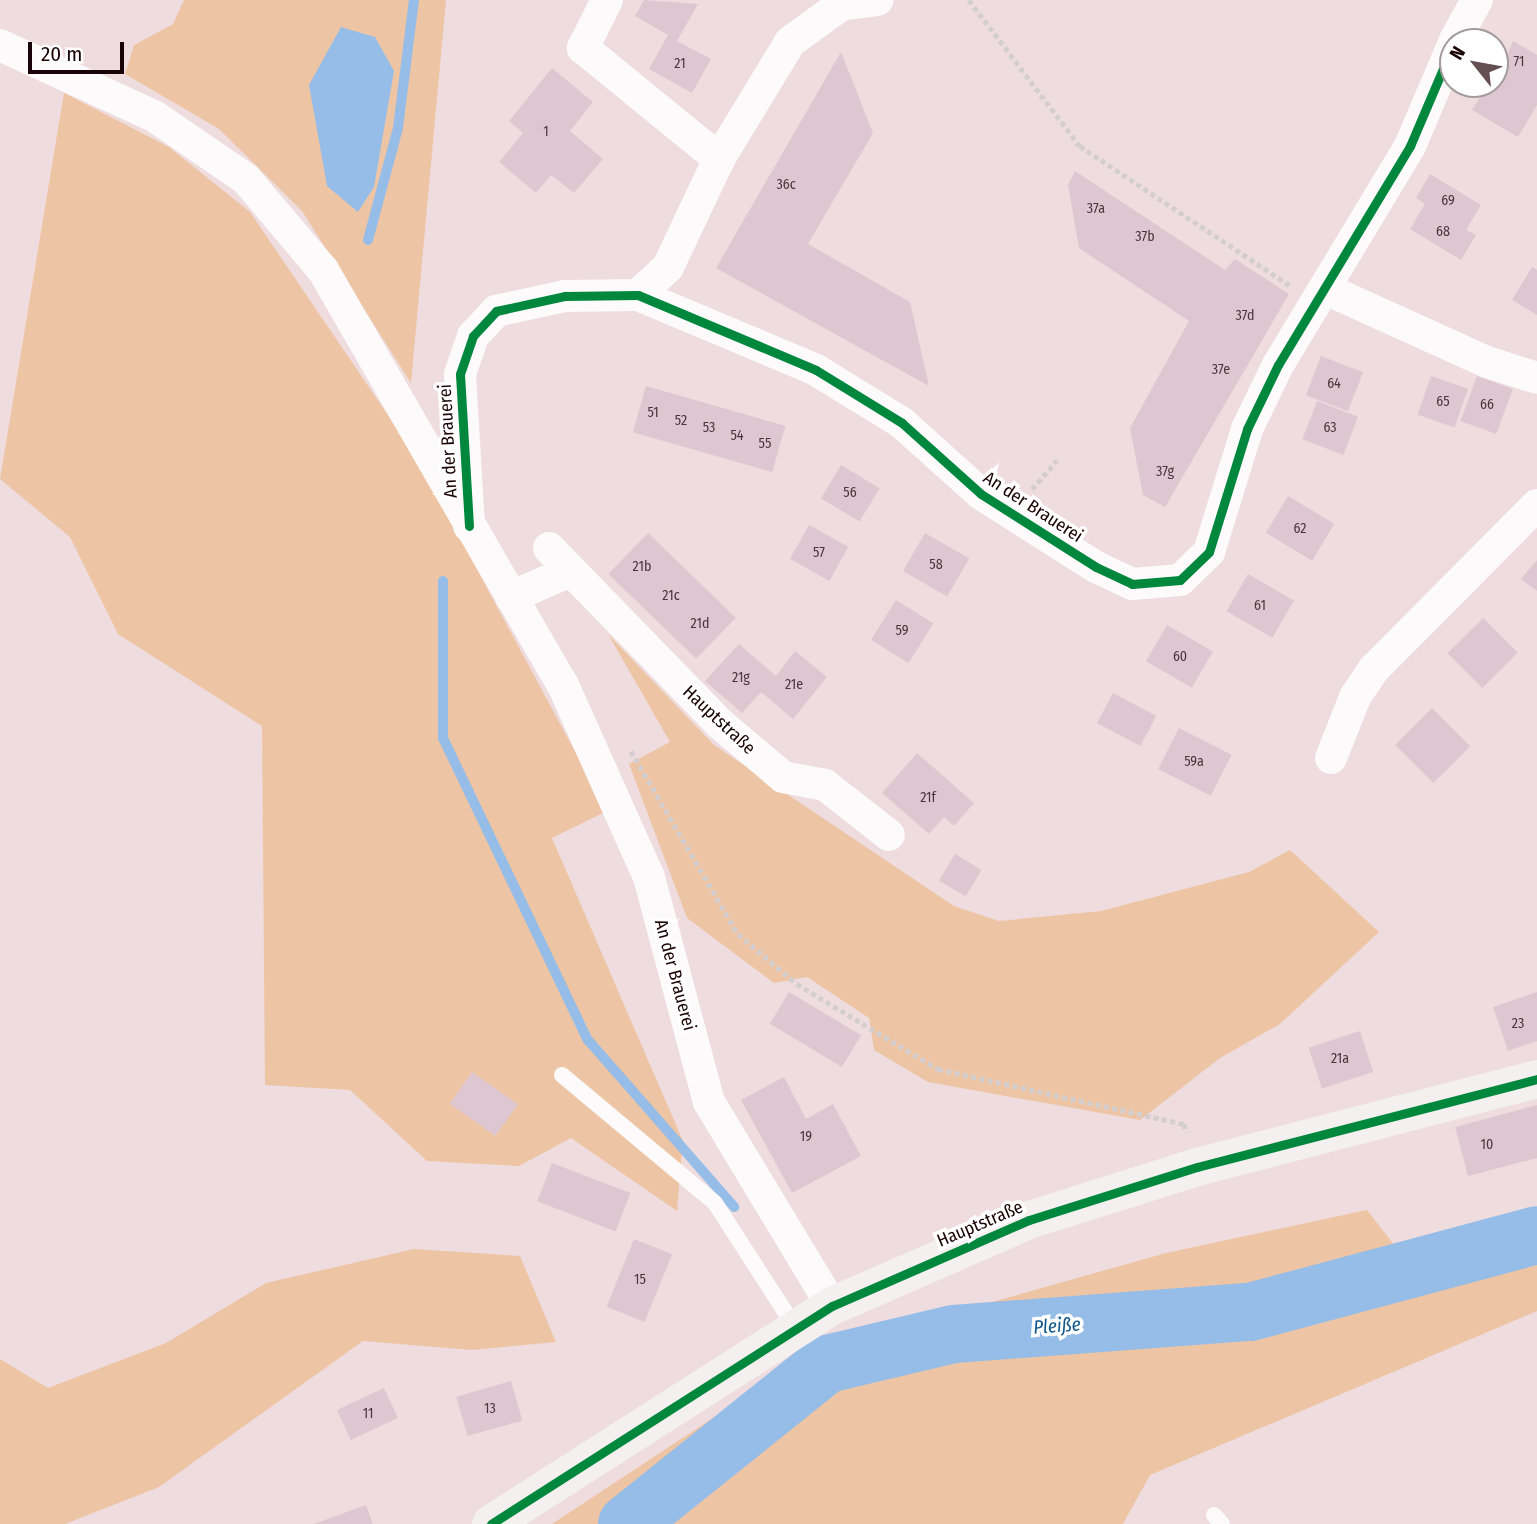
<!DOCTYPE html>
<html>
<head>
<meta charset="utf-8">
<style>
  body { margin:0 }
  #map { position:relative; width:1537px; height:1524px; overflow:hidden; background:#eedcdf; font-family:"Fira Sans Condensed",sans-serif }
  div>[style] { position:absolute }
  .green>* { inset:0; background:#edc5a4 }
  .water>* { inset:0; background:#96bde7 }
  .stream>* { height:10px; margin:-5px; padding:0 5px; transform-origin:5px; border-radius:5px; background:#96bde7 }
  .river>* { height:58px; margin:-29px; padding:0 29px; transform-origin:29px; border-radius:29px; background:#96bde7 }
  .building>* { inset:0; background:#dfc7d1; transform-origin:0 0 }
  .path>* { height:4.5px; margin-top:-2.25px; transform-origin:0; background:repeating-linear-gradient(90deg,#d4cecf 0 5px,transparent 0 8.5px) }
  .lane>* { height:16px; margin:-8px; padding:0 8px; transform-origin:8px; border-radius:8px; background:#fcfafa }
  .street>* { height:32px; margin:-16px; padding:0 16px; transform-origin:16px; border-radius:16px; background:#fcfafa }
  .secondary>* { height:38px; margin:-19px; padding:0 19px; transform-origin:19px; border-radius:19px; background:#f5f0f0 }
  .cycleway>* { height:9px; margin:-4.5px; padding:0 4.5px; transform-origin:4.5px; border-radius:4.5px; background:#00873e }
  span { translate:-50% -50%; white-space:nowrap; text-align:center; line-height:1.15; -webkit-text-stroke:7px #fff; paint-order:stroke }
  .number-label { font-size:14px; color:#4b343a }
  .number-label span { -webkit-text-stroke-width:0 }
  .street-label { font-size:18px; color:#1a0308 }
  .water-label { font-size:19px; color:#0b558b; font-style:italic }
  .north { position:absolute; left:1439px; top:28px; width:70px; height:70px; box-sizing:border-box; background:#fff; border:2px solid #a39a9c; border-radius:50%; rotate:301deg; font-size:19px; font-weight:700; line-height:28px; text-align:center; color:#1a0308 }
  .north::after { content:''; display:block; margin:auto; width:24px; height:32px; background:#644f53; clip-path:polygon(50% 0,100% 100%,50% 72%,0 100%) }
  .scale { position:absolute; left:28px; top:42px; width:96px; height:32px; box-sizing:border-box; border:4px solid #1a0308; border-top:0; padding-left:9px; font-size:21px; line-height:24px; white-space:nowrap; color:#1a0308; -webkit-text-stroke:5px #fff; paint-order:stroke }
</style>
</head>
<body>
<div id="map">
  <div class="green">
    <div style="clip-path:polygon(184px 0,446px 0,411px 383px,302px 211px,219px 129px,125px 74px,134px 45px,173px 24px)"></div>
    <div style="clip-path:polygon(64px 93px,169px 147px,250px 212px,417px 458px,607px 811px,552px 838px,683px 1141px,677px 1211px,571px 1138px,519px 1166px,427px 1161px,350px 1090px,265px 1085px,262px 726px,118px 634px,70px 537px,0 479px)"></div>
    <div style="clip-path:polygon(608px 634px,714px 745px,954px 906px,999px 921px,1101px 911px,1249px 872px,1290px 850px,1379px 932px,1280px 1024px,1220px 1058px,1140px 1120px,928px 1082px,874px 1050px,869px 1018px,807px 977px,774px 983px,687px 918px,629px 764px,670px 742px)"></div>
    <div style="clip-path:polygon(1367px 1210px,1406px 1260px,1537px 1231px,1537px 1311px,1150px 1475px,1123px 1524px,552px 1524px,719px 1414px,839px 1345px,1166px 1253px)"></div>
    <div style="clip-path:polygon(414px 1249px,520px 1256px,556px 1342px,472px 1350px,363px 1341px,159px 1487px,65px 1524px,0 1524px,0 1359px,48px 1388px,166px 1343px,266px 1283px)"></div>
  </div>
  <div class="water">
    <div style="clip-path:polygon(341px 27px,375px 37px,394px 71px,374px 187px,358px 212px,327px 186px,309px 85px)"></div>
  </div>
  <div class="stream">
    <div style="left:368px;top:240px;width:116px;rotate:-75deg"></div>
    <div style="left:398px;top:128px;width:129px;rotate:-82.9deg"></div>
    <div style="left:443px;top:581px;width:157px;rotate:90deg"></div>
    <div style="left:443px;top:738px;width:335px;rotate:64.4deg"></div>
    <div style="left:588px;top:1040px;width:222px;rotate:48.8deg"></div>
  </div>
  <div class="river">
    <div style="left:627px;top:1524px;width:256px;rotate:-38.7deg"></div>
    <div style="left:827px;top:1364px;width:130px;rotate:-13.3deg"></div>
    <div style="left:954px;top:1334px;width:297px;rotate:-4.3deg"></div>
    <div style="left:1250px;top:1312px;width:297px;rotate:-15deg"></div>
  </div>
  <div class="building">
    <div style="clip-path:polygon(644px 0,698px 4px,677px 41px,711px 59px,692px 93px,649px 69px,668px 35px,635px 16px)"></div>
    <div style="clip-path:polygon(1513px 41px,1537px 55px,1537px 105px,1518px 137px,1472px 110px,1488px 84px,1495px 84px)"></div>
    <div style="clip-path:polygon(841px 52px,873px 133px,808px 244px,910px 302px,929px 386px,716px 268px)"></div>
    <div style="clip-path:polygon(552px 68px,593px 102px,570px 131px,603px 159px,574px 193px,551px 175px,536px 193px,499px 162px,523px 133px,509px 121px)"></div>
    <div style="clip-path:polygon(1075px 171px,1225px 270px,1235px 259px,1289px 294px,1165px 507px,1143px 495px,1130px 428px,1189px 321px,1079px 248px,1068px 185px)"></div>
    <div style="clip-path:polygon(1430px 174px,1481px 205px,1466px 230px,1476px 235px,1461px 260px,1410px 229px,1425px 204px,1416px 198px)"></div>
    <div style="clip-path:polygon(1532px 267px,1537px 270px,1537px 315px,1512px 300px)"></div>
    <div style="left:1321px;top:356px;width:45px;height:42px;rotate:21deg"></div>
    <div style="left:1431px;top:376px;width:39px;height:41px;rotate:19deg"></div>
    <div style="left:1477px;top:376px;width:38px;height:48px;rotate:20deg"></div>
    <div style="left:646px;top:386px;width:145px;height:48px;rotate:16deg"></div>
    <div style="left:1317px;top:401px;width:44px;height:41px;rotate:21deg"></div>
    <div style="left:841px;top:465px;width:45px;height:39px;rotate:31deg"></div>
    <div style="left:1288px;top:496px;width:54px;height:43px;rotate:31deg"></div>
    <div style="left:809px;top:525px;width:45px;height:39px;rotate:29deg"></div>
    <div style="left:648px;top:533px;width:122px;height:57px;rotate:44deg"></div>
    <div style="left:925px;top:533px;width:51px;height:44px;rotate:30deg"></div>
    <div style="clip-path:polygon(1537px 560px,1537px 591px,1521px 579px)"></div>
    <div style="left:1248px;top:574px;width:53px;height:43px;rotate:30deg"></div>
    <div style="left:896px;top:600px;width:44px;height:47px;rotate:32deg"></div>
    <div style="left:1483px;top:618px;width:49px;height:50px;rotate:45deg"></div>
    <div style="left:1167px;top:625px;width:53px;height:42px;rotate:30deg"></div>
    <div style="clip-path:polygon(739px 644px,776px 676px,795px 651px,827px 677px,793px 719px,761px 692px,742px 713px,705px 681px)"></div>
    <div style="left:1113px;top:693px;width:49px;height:34px;rotate:28deg"></div>
    <div style="left:1432px;top:708px;width:54px;height:52px;rotate:45deg"></div>
    <div style="left:1179px;top:728px;width:59px;height:46px;rotate:27deg"></div>
    <div style="clip-path:polygon(917px 753px,974px 803px,954px 826px,944px 817px,929px 834px,882px 793px)"></div>
    <div style="left:955px;top:854px;width:31px;height:31px;rotate:31deg"></div>
    <div style="left:789px;top:992px;width:84px;height:37px;rotate:31deg"></div>
    <div style="clip-path:polygon(1537px 992px,1537px 1041px,1508px 1051px,1493px 1007px)"></div>
    <div style="left:1360px;top:1031px;width:43px;height:54px;rotate:72deg"></div>
    <div style="left:472px;top:1072px;width:56px;height:39px;rotate:35deg"></div>
    <div style="clip-path:polygon(784px 1077px,806px 1119px,833px 1104px,861px 1156px,792px 1193px,741px 1100px)"></div>
    <div style="clip-path:polygon(1537px 1105px,1537px 1158px,1468px 1176px,1455px 1127px)"></div>
    <div style="left:552px;top:1163px;width:84px;height:41px;rotate:21deg"></div>
    <div style="left:634px;top:1239px;width:41px;height:73px;rotate:22deg"></div>
    <div style="left:511px;top:1381px;width:41px;height:57px;rotate:74deg"></div>
    <div style="left:384px;top:1388px;width:33px;height:52px;rotate:65deg"></div>
    <div style="clip-path:polygon(366px 1505px,373px 1524px,314px 1524px)"></div>
  </div>
  <div class="path">
    <div style="left:969px;top:0;width:183px;rotate:52.8deg"></div>
    <div style="left:1080px;top:146px;width:253px;rotate:33.6deg"></div>
    <div style="left:1032px;top:489px;width:38px;rotate:-49deg"></div>
    <div style="left:631px;top:751px;width:212px;rotate:59.7deg"></div>
    <div style="left:738px;top:934px;width:77px;rotate:40.3deg"></div>
    <div style="left:797px;top:984px;width:165px;rotate:31.1deg"></div>
    <div style="left:938px;top:1069px;width:252px;rotate:12.6deg"></div>
    <div style="left:1184px;top:1124px;width:9px;rotate:72deg"></div>
  </div>
  <div class="lane">
    <div style="left:562px;top:1075px;width:199px;rotate:39.9deg"></div>
    <div style="left:715px;top:1203px;width:148px;rotate:57.2deg"></div>
    <div style="left:1214px;top:1515px;width:12px;rotate:48deg"></div>
  </div>
  <div class="street">
    <div style="left:607px;top:0;width:54px;rotate:116.6deg"></div>
    <div style="left:583px;top:48px;width:176px;rotate:39.2deg"></div>
    <div style="left:1454px;top:42px;width:48px;rotate:-61.3deg"></div>
    <div style="left:0;top:45px;width:170px;rotate:24.8deg"></div>
    <div style="left:154px;top:116px;width:112px;rotate:34.4deg"></div>
    <div style="left:246px;top:179px;width:119px;rotate:49.8deg"></div>
    <div style="left:323px;top:270px;width:479px;rotate:60deg"></div>
    <div style="left:563px;top:685px;width:210px;rotate:65.9deg"></div>
    <div style="left:649px;top:877px;width:233px;rotate:75.1deg"></div>
    <div style="left:709px;top:1102px;width:238px;rotate:58.9deg"></div>
    <div style="left:1328px;top:290px;width:175px;rotate:24.4deg"></div>
    <div style="left:1487px;top:362px;width:52px;rotate:17.7deg"></div>
    <div style="left:638px;top:295px;width:41px;rotate:-43deg"></div>
    <div style="left:668px;top:267px;width:119px;rotate:-64.7deg"></div>
    <div style="left:719px;top:159px;width:137px;rotate:-58.7deg"></div>
    <div style="left:790px;top:42px;width:63px;rotate:-36deg"></div>
    <div style="left:841px;top:5px;width:37px;rotate:-8deg"></div>
    <div style="left:469px;top:526px;width:152px;rotate:-93.4deg"></div>
    <div style="left:460px;top:374px;width:40px;rotate:-71.1deg"></div>
    <div style="left:473px;top:336px;width:34px;rotate:-47deg"></div>
    <div style="left:496px;top:311px;width:71px;rotate:-12.3deg"></div>
    <div style="left:565px;top:296px;width:73px;rotate:-0.8deg"></div>
    <div style="left:638px;top:295px;width:193px;rotate:22.8deg"></div>
    <div style="left:816px;top:370px;width:101px;rotate:31.6deg"></div>
    <div style="left:902px;top:423px;width:106px;rotate:41.9deg"></div>
    <div style="left:981px;top:494px;width:136px;rotate:32.4deg"></div>
    <div style="left:1096px;top:567px;width:40px;rotate:25deg"></div>
    <div style="left:1132px;top:584px;width:48px;rotate:-4.8deg"></div>
    <div style="left:1180px;top:580px;width:40px;rotate:-44deg"></div>
    <div style="left:1209px;top:552px;width:129px;rotate:-72.8deg"></div>
    <div style="left:1247px;top:429px;width:71px;rotate:-64.2deg"></div>
    <div style="left:1278px;top:365px;width:256px;rotate:-58.9deg"></div>
    <div style="left:1410px;top:146px;width:110px;rotate:-66.9deg"></div>
    <div style="left:549px;top:548px;width:243px;rotate:45.8deg"></div>
    <div style="left:718px;top:722px;width:85px;rotate:40.2deg"></div>
    <div style="left:783px;top:777px;width:43px;rotate:10.8deg"></div>
    <div style="left:825px;top:785px;width:81px;rotate:38deg"></div>
    <div style="left:511px;top:597px;width:62px;rotate:-23.7deg"></div>
    <div style="left:1331px;top:758px;width:66px;rotate:-68.5deg"></div>
    <div style="left:1355px;top:697px;width:34px;rotate:-56deg"></div>
    <div style="left:1374px;top:669px;width:231px;rotate:-45.2deg"></div>
  </div>
  <div class="secondary">
    <div style="left:491px;top:1524px;width:405px;rotate:-32.6deg"></div>
    <div style="left:832px;top:1306px;width:215px;rotate:-23.6deg"></div>
    <div style="left:1029px;top:1220px;width:176px;rotate:-17.5deg"></div>
    <div style="left:1197px;top:1167px;width:351px;rotate:-14.5deg"></div>
  </div>
  <div class="cycleway">
    <div style="left:469px;top:526px;width:152px;rotate:-93.4deg"></div>
    <div style="left:460px;top:374px;width:40px;rotate:-71.1deg"></div>
    <div style="left:473px;top:336px;width:34px;rotate:-47deg"></div>
    <div style="left:496px;top:311px;width:71px;rotate:-12.3deg"></div>
    <div style="left:565px;top:296px;width:73px;rotate:-0.8deg"></div>
    <div style="left:638px;top:295px;width:193px;rotate:22.8deg"></div>
    <div style="left:816px;top:370px;width:101px;rotate:31.6deg"></div>
    <div style="left:902px;top:423px;width:106px;rotate:41.9deg"></div>
    <div style="left:981px;top:494px;width:136px;rotate:32.4deg"></div>
    <div style="left:1096px;top:567px;width:40px;rotate:25deg"></div>
    <div style="left:1132px;top:584px;width:48px;rotate:-4.8deg"></div>
    <div style="left:1180px;top:580px;width:40px;rotate:-44deg"></div>
    <div style="left:1209px;top:552px;width:129px;rotate:-72.8deg"></div>
    <div style="left:1247px;top:429px;width:71px;rotate:-64.2deg"></div>
    <div style="left:1278px;top:365px;width:256px;rotate:-58.9deg"></div>
    <div style="left:1410px;top:146px;width:110px;rotate:-66.9deg"></div>
    <div style="left:491px;top:1524px;width:405px;rotate:-32.6deg"></div>
    <div style="left:832px;top:1306px;width:215px;rotate:-23.6deg"></div>
    <div style="left:1029px;top:1220px;width:176px;rotate:-17.5deg"></div>
    <div style="left:1197px;top:1167px;width:351px;rotate:-14.5deg"></div>
  </div>
  <div class="number-label">
    <span style="left:1519px;top:62px">71</span>
    <span style="left:680px;top:64px">21</span>
    <span style="left:546px;top:132px">1</span>
    <span style="left:786px;top:185px">36c</span>
    <span style="left:1448px;top:201px">69</span>
    <span style="left:1096px;top:209px">37a</span>
    <span style="left:1443px;top:232px">68</span>
    <span style="left:1145px;top:237px">37b</span>
    <span style="left:1245px;top:316px">37d</span>
    <span style="left:1221px;top:370px">37e</span>
    <span style="left:1334px;top:384px">64</span>
    <span style="left:1443px;top:402px">65</span>
    <span style="left:1487px;top:405px">66</span>
    <span style="left:653px;top:413px">51</span>
    <span style="left:681px;top:421px">52</span>
    <span style="left:709px;top:428px">53</span>
    <span style="left:1330px;top:428px">63</span>
    <span style="left:737px;top:436px">54</span>
    <span style="left:765px;top:444px">55</span>
    <span style="left:1165px;top:472px">37g</span>
    <span style="left:850px;top:493px">56</span>
    <span style="left:1300px;top:529px">62</span>
    <span style="left:819px;top:553px">57</span>
    <span style="left:936px;top:565px">58</span>
    <span style="left:642px;top:567px">21b</span>
    <span style="left:671px;top:596px">21c</span>
    <span style="left:1260px;top:606px">61</span>
    <span style="left:700px;top:624px">21d</span>
    <span style="left:902px;top:631px">59</span>
    <span style="left:1180px;top:657px">60</span>
    <span style="left:741px;top:678px">21g</span>
    <span style="left:794px;top:685px">21e</span>
    <span style="left:1194px;top:762px">59a</span>
    <span style="left:928px;top:798px">21f</span>
    <span style="left:1518px;top:1024px">23</span>
    <span style="left:1340px;top:1059px">21a</span>
    <span style="left:806px;top:1137px">19</span>
    <span style="left:1487px;top:1145px">10</span>
    <span style="left:640px;top:1280px">15</span>
    <span style="left:490px;top:1409px">13</span>
    <span style="left:368px;top:1414px">11</span>
  </div>
  <div class="street-label">
    <span style="left:448px;top:441px;rotate:-93deg">An der Brauerei</span>
    <span style="left:1033px;top:507px;rotate:33deg">An der Brauerei</span>
    <span style="left:719px;top:720px;rotate:43deg">Hauptstraße</span>
    <span style="left:675px;top:975px;rotate:75deg">An der Brauerei</span>
    <span style="left:980px;top:1224px;rotate:-23deg">Hauptstraße</span>
  </div>
  <div class="water-label">
    <span style="left:1057px;top:1326px;rotate:-4deg">Pleiße</span>
  </div>
  <div class="north">N</div>
  <div class="scale">20 m</div>
</div>
</body>
</html>
